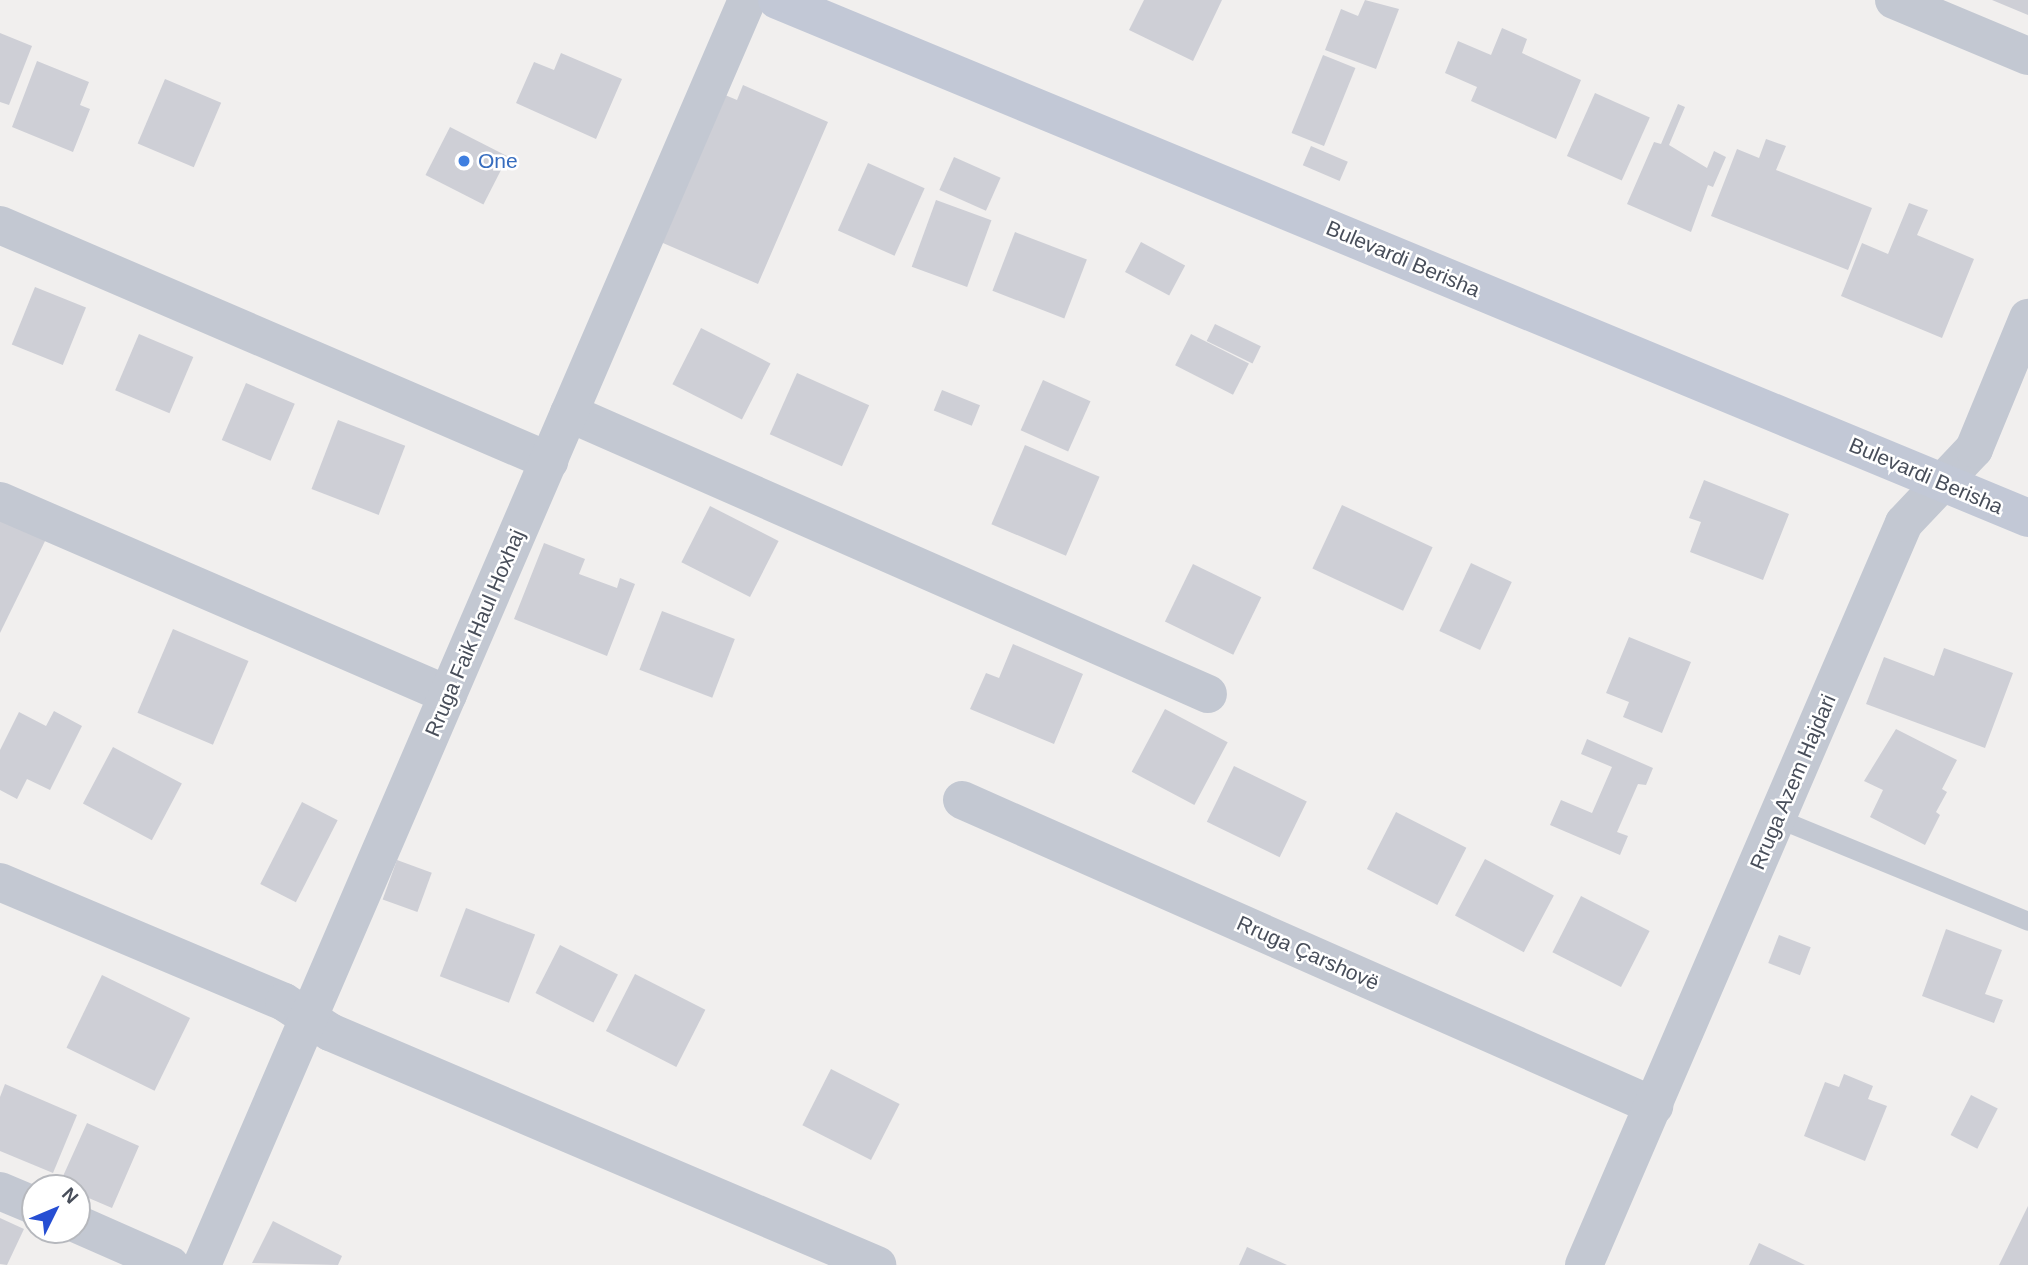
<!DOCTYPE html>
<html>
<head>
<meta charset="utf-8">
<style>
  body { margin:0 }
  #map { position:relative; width:2028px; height:1265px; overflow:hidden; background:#f1efee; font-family:Helvetica,sans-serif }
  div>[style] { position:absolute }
  .building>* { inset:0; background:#cecfd6; transform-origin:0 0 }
  .service>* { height:19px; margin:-9.5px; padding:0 9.5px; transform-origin:9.5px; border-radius:9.5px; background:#c3c8d2 }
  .minor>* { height:38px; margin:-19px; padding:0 19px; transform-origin:19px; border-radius:19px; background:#c3c8d2 }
  .secondary>* { height:38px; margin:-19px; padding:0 19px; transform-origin:19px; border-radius:19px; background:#c2c8d6 }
  .dots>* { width:19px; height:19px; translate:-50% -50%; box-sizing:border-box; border:4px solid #fff; border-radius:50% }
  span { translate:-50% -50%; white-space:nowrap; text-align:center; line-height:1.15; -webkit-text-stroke:5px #fff; paint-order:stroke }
  .shop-label { font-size:21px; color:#366cbe }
  .left { translate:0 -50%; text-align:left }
  .street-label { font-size:21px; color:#484e5a }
  .north { position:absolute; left:21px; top:1174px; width:70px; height:70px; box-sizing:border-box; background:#fff; border:2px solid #b6b8bd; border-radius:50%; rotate:47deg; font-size:19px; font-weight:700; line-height:28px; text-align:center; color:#484e5a }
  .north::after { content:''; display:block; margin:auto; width:24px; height:32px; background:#264ed3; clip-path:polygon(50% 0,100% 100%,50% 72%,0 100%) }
</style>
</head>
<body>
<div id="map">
  <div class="building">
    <div style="clip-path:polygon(1144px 0,1222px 0,1193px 61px,1129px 30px)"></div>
    <div style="clip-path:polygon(1365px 0,1399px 9px,1376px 69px,1325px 50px,1341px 9px,1358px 16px)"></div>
    <div style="clip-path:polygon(1992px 0,2028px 0,2028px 15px)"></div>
    <div style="clip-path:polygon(1502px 28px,1527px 39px,1522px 53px,1581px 80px,1556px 139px,1471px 101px,1477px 87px,1445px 73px,1458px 41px,1491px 55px)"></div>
    <div style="clip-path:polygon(0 33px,32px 46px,9px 105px,0 102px)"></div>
    <div style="clip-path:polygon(561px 53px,622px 79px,596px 139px,516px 103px,534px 62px,554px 70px)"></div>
    <div style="left:1323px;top:55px;width:35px;height:84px;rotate:22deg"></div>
    <div style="clip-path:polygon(37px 61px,89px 82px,80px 105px,90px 109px,73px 152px,12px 127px)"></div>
    <div style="left:165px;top:79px;width:61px;height:70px;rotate:23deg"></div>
    <div style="clip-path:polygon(743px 85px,828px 122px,758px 284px,649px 237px,713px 90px,737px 100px)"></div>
    <div style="left:1595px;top:93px;width:60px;height:69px;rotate:24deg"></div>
    <div style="clip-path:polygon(1678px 104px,1685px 107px,1669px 145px,1707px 168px,1714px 151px,1726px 157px,1713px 187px,1708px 185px,1691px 232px,1627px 204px,1654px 142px,1661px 144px)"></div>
    <div style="left:450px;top:127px;width:65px;height:54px;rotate:27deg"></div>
    <div style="clip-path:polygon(1766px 139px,1786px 146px,1776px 170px,1872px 208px,1848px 270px,1711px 216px,1737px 149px,1759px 158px)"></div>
    <div style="left:1311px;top:146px;width:40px;height:21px;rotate:23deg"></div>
    <div style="left:954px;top:157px;width:51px;height:36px;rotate:24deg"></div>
    <div style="left:868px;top:163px;width:62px;height:74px;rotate:24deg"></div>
    <div style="left:936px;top:200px;width:59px;height:71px;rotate:20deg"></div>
    <div style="clip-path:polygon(1909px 203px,1928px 210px,1917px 235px,1974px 259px,1942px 338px,1841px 296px,1862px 243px,1888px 254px)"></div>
    <div style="left:1015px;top:232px;width:77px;height:63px;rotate:21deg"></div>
    <div style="left:1141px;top:242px;width:50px;height:34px;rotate:28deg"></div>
    <div style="left:35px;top:287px;width:55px;height:62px;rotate:22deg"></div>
    <div style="left:1215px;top:324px;width:51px;height:19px;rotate:26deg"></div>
    <div style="left:701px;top:328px;width:78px;height:63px;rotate:27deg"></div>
    <div style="left:139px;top:334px;width:59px;height:61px;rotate:23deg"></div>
    <div style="left:1191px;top:334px;width:65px;height:35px;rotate:27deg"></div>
    <div style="left:797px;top:373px;width:79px;height:67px;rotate:24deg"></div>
    <div style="left:1043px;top:380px;width:52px;height:55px;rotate:24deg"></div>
    <div style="left:246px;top:383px;width:53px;height:62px;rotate:23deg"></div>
    <div style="left:942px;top:390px;width:41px;height:22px;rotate:22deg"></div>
    <div style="left:338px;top:420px;width:72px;height:74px;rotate:21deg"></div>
    <div style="left:1025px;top:445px;width:81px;height:86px;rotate:23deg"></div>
    <div style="clip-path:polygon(1704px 480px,1789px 514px,1763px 580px,1690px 552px,1701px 522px,1689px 518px)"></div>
    <div style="left:1342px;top:505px;width:100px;height:70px;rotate:25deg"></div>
    <div style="left:710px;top:506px;width:77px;height:63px;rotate:27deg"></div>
    <div style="clip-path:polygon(0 514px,47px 537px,0 633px)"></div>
    <div style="clip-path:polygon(544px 543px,585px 559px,579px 574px,617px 588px,620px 578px,635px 584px,607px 656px,514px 619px)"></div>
    <div style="left:1471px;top:563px;width:45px;height:75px;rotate:25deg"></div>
    <div style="left:1193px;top:564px;width:76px;height:64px;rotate:26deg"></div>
    <div style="left:662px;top:611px;width:78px;height:63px;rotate:21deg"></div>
    <div style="left:173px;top:629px;width:82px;height:91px;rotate:23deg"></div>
    <div style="clip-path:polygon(1629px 637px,1691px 662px,1662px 733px,1623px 717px,1629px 702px,1606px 693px)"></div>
    <div style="clip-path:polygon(1013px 644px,1083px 674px,1054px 744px,970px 709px,986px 673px,999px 678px)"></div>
    <div style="clip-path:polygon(1944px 648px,2013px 673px,1985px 748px,1866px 704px,1884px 657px,1934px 676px)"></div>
    <div style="left:1165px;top:709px;width:71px;height:71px;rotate:28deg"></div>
    <div style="clip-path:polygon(54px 711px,82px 726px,50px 790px,27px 779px,17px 799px,0 790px,0 750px,19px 712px,46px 726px)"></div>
    <div style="clip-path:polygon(1896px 729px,1957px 760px,1942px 789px,1947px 792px,1936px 812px,1940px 815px,1925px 845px,1870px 817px,1883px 790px,1864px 781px)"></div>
    <div style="clip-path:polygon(1587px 739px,1653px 768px,1646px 785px,1638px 784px,1617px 832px,1628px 836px,1620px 855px,1550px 825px,1561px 800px,1592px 813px,1612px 767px,1581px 754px)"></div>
    <div style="left:113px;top:747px;width:78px;height:64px;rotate:28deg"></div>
    <div style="left:1234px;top:766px;width:81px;height:62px;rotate:26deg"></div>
    <div style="left:302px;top:802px;width:40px;height:92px;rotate:27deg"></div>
    <div style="left:1396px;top:812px;width:79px;height:64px;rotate:27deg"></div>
    <div style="left:1485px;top:859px;width:78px;height:64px;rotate:28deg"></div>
    <div style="left:397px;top:860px;width:37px;height:42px;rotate:20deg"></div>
    <div style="left:1581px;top:896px;width:77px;height:63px;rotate:27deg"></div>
    <div style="left:466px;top:908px;width:74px;height:73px;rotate:21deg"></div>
    <div style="clip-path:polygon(1946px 929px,2002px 950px,1985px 994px,2003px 1000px,1994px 1023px,1922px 996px)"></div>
    <div style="left:1779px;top:935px;width:34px;height:30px;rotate:21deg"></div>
    <div style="left:560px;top:945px;width:65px;height:54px;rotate:27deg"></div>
    <div style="left:635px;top:974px;width:79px;height:64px;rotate:27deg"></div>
    <div style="left:102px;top:975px;width:98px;height:81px;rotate:26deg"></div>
    <div style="left:831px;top:1069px;width:77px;height:63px;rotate:27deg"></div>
    <div style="clip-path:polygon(1844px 1074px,1873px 1086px,1868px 1099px,1887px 1106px,1865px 1161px,1804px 1136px,1825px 1082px,1839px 1087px)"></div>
    <div style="clip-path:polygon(5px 1084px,77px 1115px,53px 1173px,0 1151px,0 1097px)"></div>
    <div style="left:1971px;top:1095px;width:30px;height:45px;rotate:27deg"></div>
    <div style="clip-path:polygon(87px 1123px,139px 1146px,112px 1208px,77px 1193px,77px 1188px,59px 1185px)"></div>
    <div style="clip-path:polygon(2028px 1206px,2028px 1265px,1999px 1265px)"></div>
    <div style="clip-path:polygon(0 1218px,24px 1229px,7px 1265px,0 1264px)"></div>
    <div style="clip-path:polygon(273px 1221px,342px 1256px,338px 1265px,252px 1263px)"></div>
    <div style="clip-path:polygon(1759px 1243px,1805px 1265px,1749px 1265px)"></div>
    <div style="clip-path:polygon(1247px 1247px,1287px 1265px,1239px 1265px)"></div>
  </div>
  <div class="service">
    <div style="left:1777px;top:818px;width:271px;rotate:22.3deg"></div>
  </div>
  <div class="minor">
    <div style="left:1894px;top:0;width:145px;rotate:22.7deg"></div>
    <div style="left:0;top:225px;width:598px;rotate:23.26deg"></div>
    <div style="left:569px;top:413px;width:698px;rotate:23.74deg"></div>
    <div style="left:0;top:501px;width:488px;rotate:23.4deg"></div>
    <div style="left:962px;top:800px;width:757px;rotate:23.85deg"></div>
    <div style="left:0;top:882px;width:308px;rotate:22.9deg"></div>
    <div style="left:284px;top:1002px;width:55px;rotate:33.1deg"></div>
    <div style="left:330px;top:1032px;width:595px;rotate:23.07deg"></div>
    <div style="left:0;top:1191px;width:38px;rotate:23deg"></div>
    <div style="left:77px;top:1224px;width:102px;rotate:23.8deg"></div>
    <div style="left:202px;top:1265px;width:1377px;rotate:-66.69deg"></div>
    <div style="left:1584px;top:1265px;width:808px;rotate:-66.67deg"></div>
    <div style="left:1904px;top:523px;width:102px;rotate:-46.6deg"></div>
    <div style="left:1974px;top:449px;width:142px;rotate:-67.6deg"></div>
  </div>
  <div class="secondary">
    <div style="left:777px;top:0;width:1354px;rotate:22.49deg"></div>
  </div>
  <div class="dots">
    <div style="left:464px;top:161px;background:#3f7fe0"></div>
  </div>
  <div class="shop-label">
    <span class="left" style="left:478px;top:161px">One</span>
  </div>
  <div class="street-label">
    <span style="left:1403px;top:259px;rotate:23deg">Bulevardi Berisha</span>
    <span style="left:1926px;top:476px;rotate:23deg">Bulevardi Berisha</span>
    <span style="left:475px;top:633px;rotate:-67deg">Rruga Faik Haul Hoxhaj</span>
    <span style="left:1793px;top:782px;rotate:-67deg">Rruga Azem Hajdari</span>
    <span style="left:1308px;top:953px;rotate:24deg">Rruga Çarshovë</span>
  </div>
  <div class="north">N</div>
</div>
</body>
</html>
